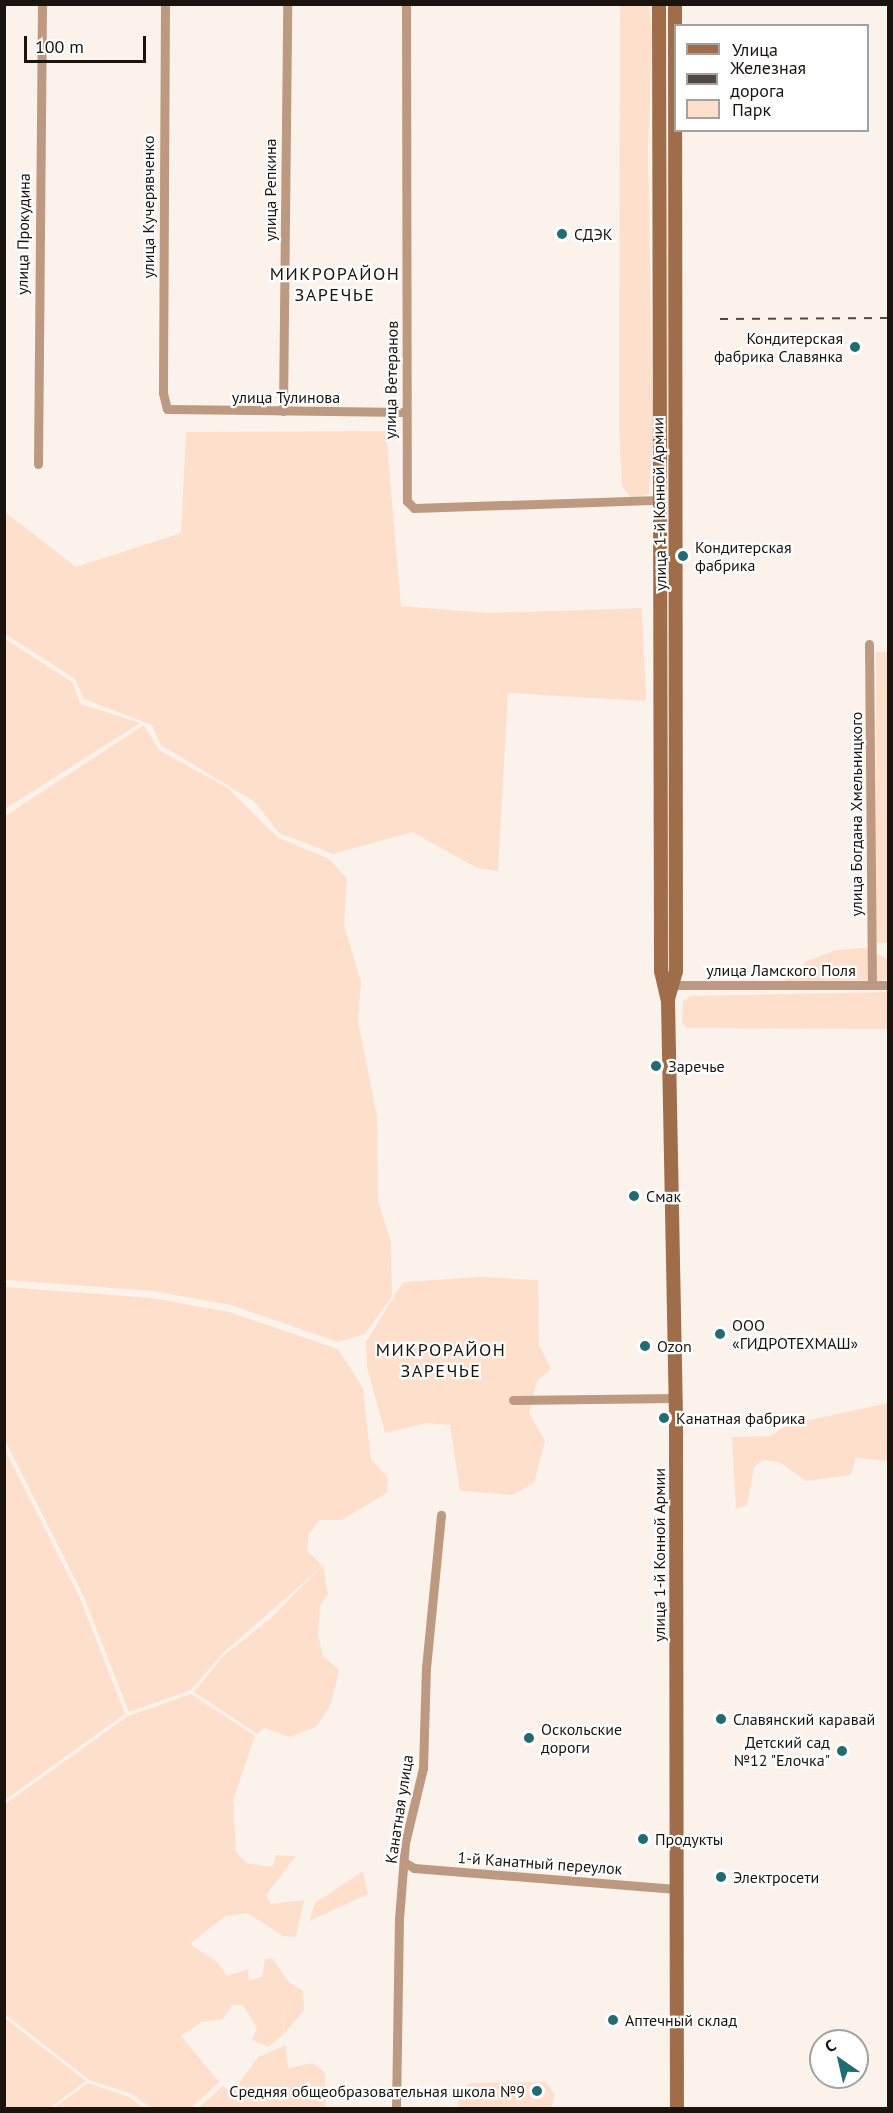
<!DOCTYPE html>
<html>
<head>
<meta charset="utf-8">
<style>
  body { margin:0 }
  #map { position:relative; width:893px; height:2113px; overflow:hidden; background:#fcf2ec; font-family:"PT Sans",sans-serif }
  div>[style] { position:absolute }
  .green>* { inset:0; background:#fedfcc; transform-origin:0 0 }
  .minor>* { height:9px; margin:-4.5px; padding:0 4.5px; transform-origin:4.5px; border-radius:4.5px; background:#bd9982 }
  .secondary>* { height:14px; margin:-7px; padding:0 7px; transform-origin:7px; border-radius:7px; background:#a06d4a }
  .rail>* { height:2px; margin-top:-1px; transform-origin:0; background:repeating-linear-gradient(90deg,#514843 0 8px,transparent 0 16px) }
  .dots>* { width:16px; height:16px; translate:-50% -50%; box-sizing:border-box; border:3px solid #fff; border-radius:50% }
  span { translate:-50% -50%; white-space:nowrap; text-align:center; line-height:1.15; -webkit-text-stroke:4.5px #fff; paint-order:stroke }
  .street-label { font-size:16px; color:#1b130e }
  .poi-label { font-size:16px; color:#1b130e }
  .left { translate:0 -50%; text-align:left }
  .right { translate:-100% -50%; text-align:right }
  .neighbourhood-label { font-size:18px; color:#1b130e; letter-spacing:1.5px }
  .frame { position:absolute; inset:0; border:6px solid #1b130e; pointer-events:none }
  .legend { position:absolute; left:674px; top:24px; width:195px; height:108px; box-sizing:border-box; background:#fff; border:2px solid #a4a19f; margin:0; padding:8px 10px; list-style:none; font-size:18px; color:#1b130e }
  .legend li { display:flex; align-items:center; gap:12px; height:30px }
  .legend b { width:30px; border:2px solid #a4a19f }
  .north { position:absolute; left:809px; top:2029px; width:60px; height:60px; box-sizing:border-box; background:#fff; border:2px solid #a4a19f; border-radius:50%; rotate:326deg; font-size:16px; font-weight:700; line-height:24px; text-align:center; color:#1b130e }
  .north::after { content:''; display:block; margin:auto; width:21px; height:27px; background:#216c73; clip-path:polygon(50% 0,100% 100%,50% 72%,0 100%) }
  .scale { position:absolute; left:24px; top:36px; width:122px; height:27px; box-sizing:border-box; border:3px solid #1b130e; border-top:0; padding-left:8px; font-size:18px; line-height:21px; white-space:nowrap; color:#1b130e; -webkit-text-stroke:4px #fff; paint-order:stroke }
</style>
</head>
<body>
<div id="map">
  <div class="green">
    <div style="clip-path:polygon(620px 5px,649px 5px,652px 35px,648px 150px,653px 438px,649px 494px,631px 498px,622px 486px,619px 427px)"></div>
    <div style="clip-path:polygon(666px 132px,669px 286px,667px 491px,666px 489px)"></div>
    <div style="clip-path:polygon(386px 431px,401px 606px,490px 613px,642px 608px,646px 701px,508px 693px,498px 871px,477px 868px,412px 832px,333px 854px,279px 833px,255px 802px,161px 745px,152px 725px,84px 699px,75px 679px,5px 634px,5px 512px,76px 567px,181px 533px,186px 432px)"></div>
    <div style="clip-path:polygon(5px 639px,72px 682px,81px 704px,140px 723px,5px 809px)"></div>
    <div style="left:876px;top:652px;width:12px;height:291px"></div>
    <div style="clip-path:polygon(667px 662px,671px 974px,668px 975px,665px 965px)"></div>
    <div style="clip-path:polygon(144px 725px,159px 750px,228px 788px,277px 837px,329px 859px,347px 878px,344px 925px,361px 982px,358px 1021px,377px 1116px,378px 1200px,391px 1243px,392px 1296px,365px 1334px,338px 1342px,231px 1305px,153px 1291px,5px 1280px,5px 816px)"></div>
    <div style="clip-path:polygon(865px 948px,888px 959px,888px 980px,784px 981px,807px 961px,836px 950px)"></div>
    <div style="clip-path:polygon(888px 992px,888px 1029px,687px 1028px,682px 1023px,683px 1001px,691px 996px)"></div>
    <div style="clip-path:polygon(482px 1277px,538px 1280px,539px 1345px,551px 1369px,537px 1381px,529px 1413px,545px 1441px,534px 1483px,512px 1495px,460px 1491px,450px 1425px,426px 1423px,385px 1433px,367px 1367px,366px 1342px,403px 1282px)"></div>
    <div style="clip-path:polygon(5px 1287px,152px 1298px,229px 1312px,338px 1349px,363px 1388px,371px 1459px,388px 1478px,387px 1493px,342px 1520px,320px 1520px,309px 1533px,307px 1550px,321px 1564px,319px 1569px,223px 1653px,191px 1690px,129px 1712px,84px 1597px,5px 1440px)"></div>
    <div style="clip-path:polygon(888px 1403px,888px 1461px,856px 1458px,851px 1475px,806px 1481px,779px 1462px,763px 1460px,754px 1467px,747px 1505px,736px 1509px,732px 1437px,770px 1436px,787px 1425px)"></div>
    <div style="clip-path:polygon(5px 1450px,80px 1598px,125px 1714px,5px 1800px)"></div>
    <div style="clip-path:polygon(323px 1565px,328px 1594px,320px 1606px,318px 1635px,323px 1656px,339px 1670px,331px 1704px,316px 1727px,289px 1737px,264px 1728px,257px 1734px,194px 1692px,224px 1655px,270px 1619px)"></div>
    <div style="clip-path:polygon(191px 1694px,255px 1736px,233px 1800px,236px 1851px,246px 1863px,264px 1866px,273px 1866px,276px 1855px,296px 1856px,266px 1895px,271px 1904px,304px 1900px,296px 1937px,283px 1936px,248px 1913px,225px 1916px,190px 1944px,217px 1962px,227px 1976px,248px 1969px,249px 1980px,262px 1977px,265px 1959px,272px 1958px,289px 1982px,303px 1991px,304px 2010px,284px 2034px,284px 2001px,283px 2035px,268px 2047px,252px 2040px,257px 2028px,243px 2005px,232px 2005px,223px 2019px,202px 2022px,181px 2036px,219px 2082px,191px 2108px,151px 2108px,132px 2094px,89px 2080px,5px 2014px,5px 1804px,128px 1716px)"></div>
    <div style="clip-path:polygon(363px 1871px,368px 1894px,309px 1921px,315px 1903px)"></div>
    <div style="clip-path:polygon(4px 2018px,5px 2018px,86px 2081px,50px 2108px,5px 2108px)"></div>
    <div style="clip-path:polygon(286px 2045px,288px 2068px,313px 2063px,325px 2073px,326px 2108px,198px 2108px,223px 2086px,232px 2093px,258px 2057px)"></div>
    <div style="clip-path:polygon(546px 2082px,555px 2095px,551px 2108px,459px 2108px,458px 2104px,459px 2093px,470px 2083px)"></div>
    <div style="clip-path:polygon(88px 2083px,129px 2097px,144px 2108px,54px 2108px)"></div>
  </div>
  <div class="minor">
    <div style="left:165px;top:4px;width:389px;rotate:90.3deg"></div>
    <div style="left:163px;top:393px;width:16px;rotate:76deg"></div>
    <div style="left:167px;top:409px;width:238px;rotate:0.7deg"></div>
    <div style="left:406px;top:4px;width:497px;rotate:89.9deg"></div>
    <div style="left:407px;top:501px;width:10px;rotate:45deg"></div>
    <div style="left:414px;top:508px;width:245px;rotate:-1.9deg"></div>
    <div style="left:283px;top:411px;width:407px;rotate:-89.4deg"></div>
    <div style="left:38px;top:464px;width:460px;rotate:-89.5deg"></div>
    <div style="left:869px;top:644px;width:341px;rotate:89.5deg"></div>
    <div style="left:673px;top:985px;width:215px"></div>
    <div style="left:513px;top:1400px;width:162px;rotate:-0.7deg"></div>
    <div style="left:404px;top:1862px;width:12px;rotate:31deg"></div>
    <div style="left:414px;top:1868px;width:263px;rotate:4.6deg"></div>
    <div style="left:396px;top:2108px;width:189px;rotate:-89.1deg"></div>
    <div style="left:399px;top:1919px;width:76px;rotate:-85.5deg"></div>
    <div style="left:405px;top:1843px;width:77px;rotate:-76.5deg"></div>
    <div style="left:423px;top:1768px;width:100px;rotate:-88.3deg"></div>
    <div style="left:426px;top:1668px;width:154px;rotate:-84.4deg"></div>
  </div>
  <div class="secondary">
    <div style="left:659px;top:4px;width:967px;rotate:89.88deg"></div>
    <div style="left:661px;top:971px;width:31px;rotate:77deg"></div>
    <div style="left:668px;top:1001px;width:418px;rotate:88.9deg"></div>
    <div style="left:676px;top:1419px;width:689px;rotate:89.92deg"></div>
    <div style="left:668px;top:999px;width:29px;rotate:-74deg"></div>
    <div style="left:676px;top:971px;width:967px;rotate:-90.06deg"></div>
  </div>
  <div class="rail">
    <div style="left:720px;top:319px;width:168px;rotate:-0.3deg"></div>
  </div>
  <div class="dots">
    <div style="left:562px;top:234px;background:#216c73"></div>
    <div style="left:855px;top:347px;background:#216c73"></div>
    <div style="left:683px;top:556px;background:#216c73"></div>
    <div style="left:656px;top:1066px;background:#216c73"></div>
    <div style="left:634px;top:1196px;background:#216c73"></div>
    <div style="left:720px;top:1334px;background:#216c73"></div>
    <div style="left:645px;top:1346px;background:#216c73"></div>
    <div style="left:664px;top:1418px;background:#216c73"></div>
    <div style="left:721px;top:1719px;background:#216c73"></div>
    <div style="left:529px;top:1738px;background:#216c73"></div>
    <div style="left:842px;top:1751px;background:#216c73"></div>
    <div style="left:643px;top:1839px;background:#216c73"></div>
    <div style="left:721px;top:1877px;background:#216c73"></div>
    <div style="left:613px;top:2020px;background:#216c73"></div>
    <div style="left:537px;top:2091px;background:#216c73"></div>
  </div>
  <div class="street-label">
    <span style="left:270px;top:190px;rotate:-90deg">улица Репкина</span>
    <span style="left:148px;top:207px;rotate:-90deg">улица Кучерявченко</span>
    <span style="left:23px;top:234px;rotate:-89deg">улица Прокудина</span>
    <span style="left:391px;top:380px;rotate:-89deg">улица Ветеранов</span>
    <span style="left:286px;top:397px">улица Тулинова</span>
    <span style="left:659px;top:504px;rotate:-91deg">улица 1-й Конной Армии</span>
    <span style="left:856px;top:814px;rotate:-90deg">улица Богдана Хмельницкого</span>
    <span style="left:781px;top:970px">улица Ламского Поля</span>
    <span style="left:659px;top:1555px;rotate:-90deg">улица 1-й Конной Армии</span>
    <span style="left:399px;top:1809px;rotate:-81deg">Канатная улица</span>
    <span style="left:540px;top:1863px;rotate:4deg">1-й Канатный переулок</span>
  </div>
  <div class="poi-label">
    <span class="left" style="left:574px;top:234px">СДЭК</span>
    <span class="right" style="left:843px;top:347px">Кондитерская<br>фабрика Славянка</span>
    <span class="left" style="left:695px;top:556px">Кондитерская<br>фабрика</span>
    <span class="left" style="left:668px;top:1066px">Заречье</span>
    <span class="left" style="left:646px;top:1196px">Смак</span>
    <span class="left" style="left:732px;top:1334px">ООО<br>«ГИДРОТЕХМАШ»</span>
    <span class="left" style="left:657px;top:1346px">Ozon</span>
    <span class="left" style="left:676px;top:1418px">Канатная фабрика</span>
    <span class="left" style="left:733px;top:1719px">Славянский каравай</span>
    <span class="left" style="left:541px;top:1738px">Оскольские<br>дороги</span>
    <span class="right" style="left:830px;top:1751px">Детский сад<br>№12 "Елочка"</span>
    <span class="left" style="left:655px;top:1839px">Продукты</span>
    <span class="left" style="left:733px;top:1877px">Электросети</span>
    <span class="left" style="left:625px;top:2020px">Аптечный склад</span>
    <span class="right" style="left:525px;top:2091px">Средняя общеобразовательная школа №9</span>
  </div>
  <div class="neighbourhood-label">
    <span style="left:335px;top:285px">МИКРОРАЙОН<br>ЗАРЕЧЬЕ</span>
    <span style="left:441px;top:1361px">МИКРОРАЙОН<br>ЗАРЕЧЬЕ</span>
  </div>
  <div class="frame"></div>
  <ul class="legend">
  <li><b style="height:8px;background:#a06d4a"></b>Улица</li>
  <li><b style="height:8px;background:#514843"></b>Железная дорога</li>
  <li><b style="height:16px;background:#fedfcc"></b>Парк</li>
  </ul>
  <div class="north">С</div>
  <div class="scale">100 m</div>
</div>
</body>
</html>
